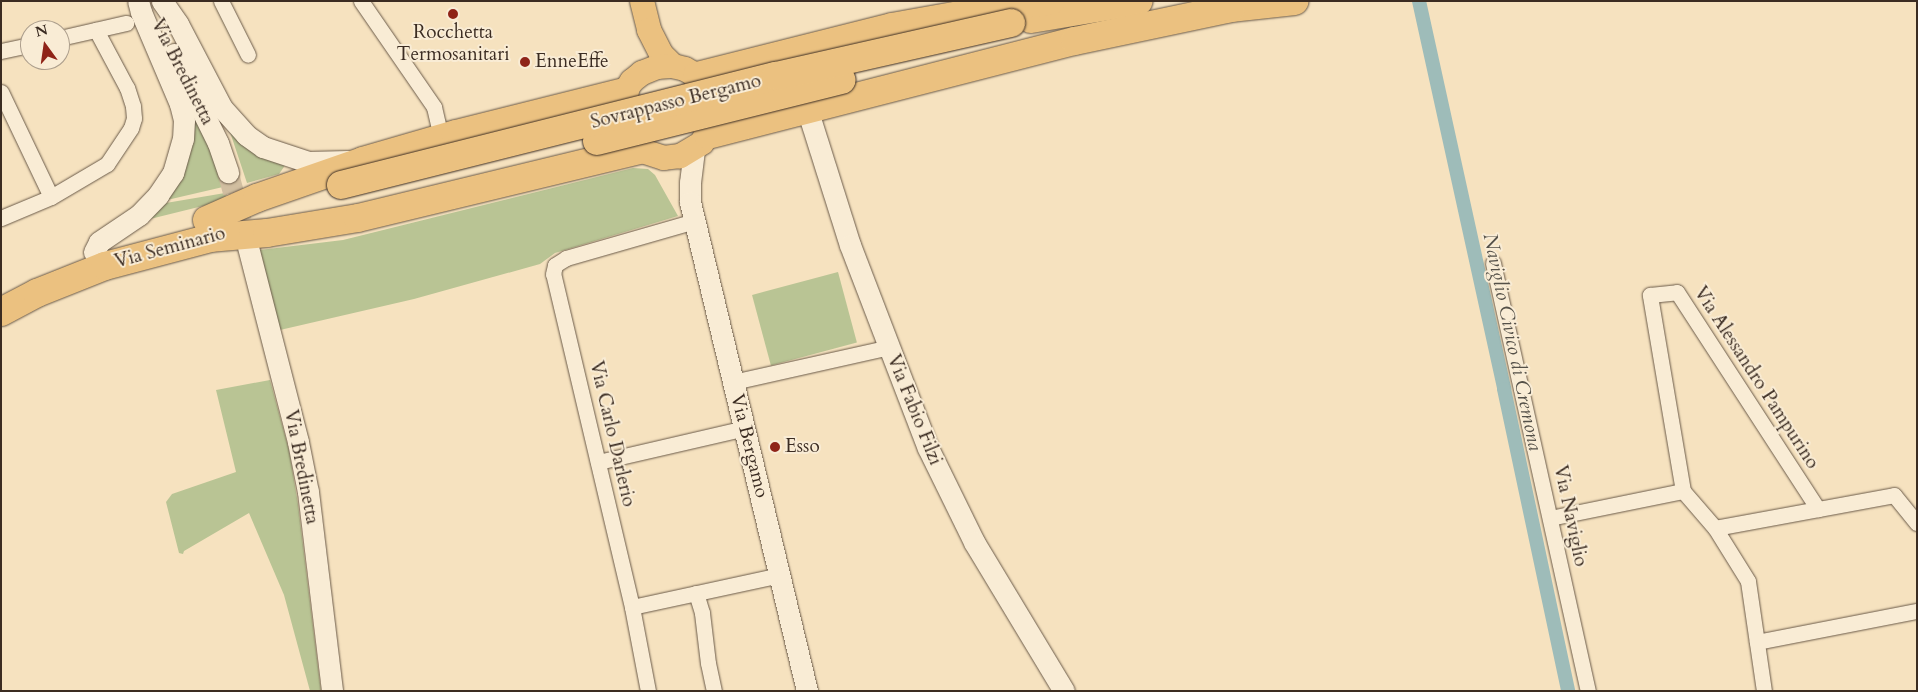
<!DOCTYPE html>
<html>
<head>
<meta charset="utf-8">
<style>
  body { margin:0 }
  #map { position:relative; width:1918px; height:692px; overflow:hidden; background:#f6e2bf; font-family:Cardo,serif }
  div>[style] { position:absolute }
  .green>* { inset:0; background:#b9c494; transform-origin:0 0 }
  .canal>* { height:14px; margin:-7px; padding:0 7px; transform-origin:7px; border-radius:7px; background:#9ebcb9 }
  .secondary-tunnel>* { height:21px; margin-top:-10.5px; transform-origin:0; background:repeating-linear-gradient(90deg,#d1bea0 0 21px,transparent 0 32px) }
  .roads { filter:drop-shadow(0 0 1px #6a5a49) drop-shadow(0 0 1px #6a5a49) }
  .street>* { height:15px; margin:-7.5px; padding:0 7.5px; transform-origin:7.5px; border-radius:7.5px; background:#f9ecd5 }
  .secondary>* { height:21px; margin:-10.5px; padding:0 10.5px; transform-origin:10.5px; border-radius:10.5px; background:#f9ecd5 }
  .primary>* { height:24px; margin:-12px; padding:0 12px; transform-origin:12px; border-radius:12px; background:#ebc180 }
  .highway>* { height:28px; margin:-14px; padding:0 14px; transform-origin:14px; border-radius:14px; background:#ebc180 }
  .bridges { filter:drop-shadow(0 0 1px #3b2c22) drop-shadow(0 0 1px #3b2c22) }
  .highway-bridge>* { height:28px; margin:-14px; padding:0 14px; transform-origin:14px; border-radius:14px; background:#ebc180 }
  .dots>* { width:14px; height:14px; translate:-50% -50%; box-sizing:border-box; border:2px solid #f9ecd5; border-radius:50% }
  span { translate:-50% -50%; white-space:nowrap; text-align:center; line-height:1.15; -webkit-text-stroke:4px #f9ecd5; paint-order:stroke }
  .poi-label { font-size:19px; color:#3b2c22 }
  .left { translate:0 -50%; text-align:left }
  .street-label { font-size:19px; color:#3b2c22 }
  .water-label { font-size:20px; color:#545048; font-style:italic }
  .frame { position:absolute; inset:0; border:2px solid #3b2c22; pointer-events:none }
  .north { position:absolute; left:20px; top:20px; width:50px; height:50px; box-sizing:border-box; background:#f9ecd5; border:1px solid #ad9f8d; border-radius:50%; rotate:346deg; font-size:14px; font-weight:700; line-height:20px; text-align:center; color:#3b2c22 }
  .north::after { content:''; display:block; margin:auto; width:18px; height:22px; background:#8f2418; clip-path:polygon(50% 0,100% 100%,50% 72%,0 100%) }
</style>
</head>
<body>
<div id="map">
  <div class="green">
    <div style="clip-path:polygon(187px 102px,212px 152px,223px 187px,167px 200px)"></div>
    <div style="clip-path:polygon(229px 129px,286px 164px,279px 174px,247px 183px)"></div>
    <div style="clip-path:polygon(633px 168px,648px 169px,655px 175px,678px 216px,555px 253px,540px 264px,414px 299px,280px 330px,260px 250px,343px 240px)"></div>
    <div style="clip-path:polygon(225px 193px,227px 200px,146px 220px,160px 204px)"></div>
    <div style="left:838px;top:272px;width:73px;height:89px;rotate:75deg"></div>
    <div style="clip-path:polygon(270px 380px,289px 450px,298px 504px,321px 691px,310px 691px,284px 595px,249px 513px,184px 551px,183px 554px,179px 553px,166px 502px,172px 494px,236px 472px,216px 390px)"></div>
  </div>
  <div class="canal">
    <div style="left:1419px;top:1px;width:397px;rotate:77.6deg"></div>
    <div style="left:1504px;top:389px;width:309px;rotate:78deg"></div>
  </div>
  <div class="secondary-tunnel">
    <div style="left:228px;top:172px;width:50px;rotate:74.8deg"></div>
  </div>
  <div class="roads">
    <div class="street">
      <div style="left:221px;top:1px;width:60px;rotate:63.4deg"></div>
      <div style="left:361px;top:1px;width:129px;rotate:55.4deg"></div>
      <div style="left:434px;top:107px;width:22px;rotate:77deg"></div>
      <div style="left:439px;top:128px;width:13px;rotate:108deg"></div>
      <div style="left:60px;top:38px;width:68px;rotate:-12.8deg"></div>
      <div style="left:1px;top:51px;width:30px;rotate:-12deg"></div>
      <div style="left:1px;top:92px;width:116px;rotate:64.5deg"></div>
      <div style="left:1px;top:218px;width:54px;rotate:-22.8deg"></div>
      <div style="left:51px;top:197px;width:65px;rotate:-30.5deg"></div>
      <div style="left:107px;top:164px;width:43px;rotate:-56.3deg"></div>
      <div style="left:131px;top:128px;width:10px;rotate:-73deg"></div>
      <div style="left:134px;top:118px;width:12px;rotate:-95deg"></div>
      <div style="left:133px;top:106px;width:19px;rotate:-108deg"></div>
      <div style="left:127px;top:88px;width:66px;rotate:-118.1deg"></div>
      <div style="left:1493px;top:263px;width:438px;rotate:77.5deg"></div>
      <div style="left:733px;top:382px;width:160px;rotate:-12.6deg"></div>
      <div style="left:598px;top:462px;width:151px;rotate:-13deg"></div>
      <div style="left:1550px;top:518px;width:136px;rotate:-11.5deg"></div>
      <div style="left:1715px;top:528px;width:182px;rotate:-10.4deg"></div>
      <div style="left:1894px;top:495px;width:36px;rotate:51deg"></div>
      <div style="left:696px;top:593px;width:21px;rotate:73deg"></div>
      <div style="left:702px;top:613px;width:50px;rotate:83.2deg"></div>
      <div style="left:708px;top:663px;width:29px;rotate:78deg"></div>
      <div style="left:632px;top:607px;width:151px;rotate:-12.2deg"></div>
      <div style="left:1757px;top:642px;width:163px;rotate:-11deg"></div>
      <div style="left:648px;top:691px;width:86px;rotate:-100.8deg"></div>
      <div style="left:632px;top:607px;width:342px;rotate:-103.3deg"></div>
      <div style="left:553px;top:274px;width:9px;rotate:-77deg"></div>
      <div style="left:555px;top:265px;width:13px;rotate:-32deg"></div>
      <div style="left:566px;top:258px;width:134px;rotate:-16deg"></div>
      <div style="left:1764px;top:691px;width:111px;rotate:-98.3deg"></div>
      <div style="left:1748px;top:581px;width:62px;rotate:-121.9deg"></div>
      <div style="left:1715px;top:528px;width:49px;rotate:-130.9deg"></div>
      <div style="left:1683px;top:491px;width:199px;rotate:-99.6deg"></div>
      <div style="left:1650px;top:295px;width:27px;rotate:-6deg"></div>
      <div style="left:1677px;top:292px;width:259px;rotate:57deg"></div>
    </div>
    <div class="secondary">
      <div style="left:162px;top:1px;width:28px;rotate:55deg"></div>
      <div style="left:178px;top:24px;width:95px;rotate:62.4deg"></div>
      <div style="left:222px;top:108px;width:36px;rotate:48deg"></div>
      <div style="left:246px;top:135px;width:21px;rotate:35deg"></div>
      <div style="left:263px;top:147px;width:47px;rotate:18.4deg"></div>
      <div style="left:308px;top:162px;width:40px;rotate:-1.4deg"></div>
      <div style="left:174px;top:54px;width:99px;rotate:63.7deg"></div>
      <div style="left:218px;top:143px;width:31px;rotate:71deg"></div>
      <div style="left:803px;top:96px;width:156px;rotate:72.5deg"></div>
      <div style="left:850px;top:245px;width:217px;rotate:69deg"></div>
      <div style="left:928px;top:448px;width:105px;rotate:63.9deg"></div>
      <div style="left:974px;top:542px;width:174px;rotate:58.9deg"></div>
      <div style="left:694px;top:150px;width:32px;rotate:97deg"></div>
      <div style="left:690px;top:182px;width:20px;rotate:90deg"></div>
      <div style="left:690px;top:202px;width:503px;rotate:76.54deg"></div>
      <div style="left:248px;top:247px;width:201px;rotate:75.6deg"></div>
      <div style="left:298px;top:442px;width:51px;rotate:78.7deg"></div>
      <div style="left:308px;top:492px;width:200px;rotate:83.1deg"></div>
      <div style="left:94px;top:252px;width:11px;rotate:-63deg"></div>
      <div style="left:99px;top:242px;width:48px;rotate:-34deg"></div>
      <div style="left:139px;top:215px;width:28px;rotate:-46deg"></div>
      <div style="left:158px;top:195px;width:27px;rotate:-56deg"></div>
      <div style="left:173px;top:173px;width:35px;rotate:-74deg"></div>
      <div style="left:183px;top:139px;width:19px;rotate:-87deg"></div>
      <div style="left:184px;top:120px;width:16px;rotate:-104deg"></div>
      <div style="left:180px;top:104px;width:100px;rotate:-113deg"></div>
      <div style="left:141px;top:12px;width:11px;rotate:-105deg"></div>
    </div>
    <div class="primary">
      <div style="left:642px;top:1px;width:30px;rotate:76deg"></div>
      <div style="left:649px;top:30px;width:28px;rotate:63deg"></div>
      <div style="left:662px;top:55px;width:16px;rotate:45deg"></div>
      <div style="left:673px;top:66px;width:12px;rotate:14deg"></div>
      <div style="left:685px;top:69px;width:14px;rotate:30deg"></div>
      <div style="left:697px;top:76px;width:25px;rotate:56deg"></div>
      <div style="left:711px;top:97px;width:13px;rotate:81deg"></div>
      <div style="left:713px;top:110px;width:13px;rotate:94deg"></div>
      <div style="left:712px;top:123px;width:22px;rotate:117deg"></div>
      <div style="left:702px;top:143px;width:26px;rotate:149deg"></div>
      <div style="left:680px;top:156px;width:16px;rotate:173deg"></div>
      <div style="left:664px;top:158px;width:25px;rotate:-162deg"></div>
      <div style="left:640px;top:150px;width:13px;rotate:-135deg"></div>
      <div style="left:631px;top:141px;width:13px;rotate:-122deg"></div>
      <div style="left:624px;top:130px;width:25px;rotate:-97deg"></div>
      <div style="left:621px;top:105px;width:14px;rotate:-73deg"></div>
      <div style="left:625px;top:92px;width:13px;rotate:-58deg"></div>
      <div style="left:632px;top:81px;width:13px;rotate:-39deg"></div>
      <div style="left:642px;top:73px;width:16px;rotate:-22deg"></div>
      <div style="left:657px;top:67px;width:16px;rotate:-4deg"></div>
    </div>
    <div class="highway">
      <div style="left:1212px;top:10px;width:83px;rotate:-6.2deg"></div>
      <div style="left:1031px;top:19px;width:109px;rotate:-9.5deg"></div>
      <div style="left:697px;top:76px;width:201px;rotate:-14.1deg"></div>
      <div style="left:892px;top:27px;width:131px;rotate:-10.1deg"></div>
      <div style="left:1021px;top:4px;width:30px;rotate:-6deg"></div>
      <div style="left:708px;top:135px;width:379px;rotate:-14.4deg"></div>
      <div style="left:1075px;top:41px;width:159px;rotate:-11.9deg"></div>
      <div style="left:207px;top:220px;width:55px;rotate:-23.7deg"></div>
      <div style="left:257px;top:198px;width:112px;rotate:-19.2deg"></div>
      <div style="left:363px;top:161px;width:97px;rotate:-16.2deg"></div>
      <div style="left:456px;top:134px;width:174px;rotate:-14deg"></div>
      <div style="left:209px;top:238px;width:58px;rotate:-4.9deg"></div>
      <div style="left:267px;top:233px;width:92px;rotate:-9.4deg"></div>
      <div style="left:358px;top:218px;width:290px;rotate:-13.6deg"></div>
      <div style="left:1px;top:312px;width:41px;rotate:-27.8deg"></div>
      <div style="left:37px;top:293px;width:73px;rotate:-21.7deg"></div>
      <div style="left:105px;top:266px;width:125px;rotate:-14.8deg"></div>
    </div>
  </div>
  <div class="bridges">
    <div class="highway-bridge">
      <div style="left:597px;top:141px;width:252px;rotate:-14deg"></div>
      <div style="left:341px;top:185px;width:448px;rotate:-14.1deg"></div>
      <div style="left:776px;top:76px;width:241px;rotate:-12.7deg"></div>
    </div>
  </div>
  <div class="dots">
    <div style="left:453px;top:14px;background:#8f2418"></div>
    <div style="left:525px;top:62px;background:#8f2418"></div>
    <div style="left:775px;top:447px;background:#8f2418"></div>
  </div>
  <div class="poi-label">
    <span style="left:453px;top:44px">Rocchetta<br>Termosanitari</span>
    <span class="left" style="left:535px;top:62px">EnneEffe</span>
    <span class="left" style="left:785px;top:447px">Esso</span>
  </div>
  <div class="street-label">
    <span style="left:182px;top:72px;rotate:63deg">Via Bredinetta</span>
    <span style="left:676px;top:102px;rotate:-14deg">Sovrappasso Bergamo</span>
    <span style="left:170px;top:248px;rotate:-15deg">Via Seminario</span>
    <span style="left:1756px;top:378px;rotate:57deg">Via Alessandro Pampurino</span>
    <span style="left:914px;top:410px;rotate:68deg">Via Fabio Filzi</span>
    <span style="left:612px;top:434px;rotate:77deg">Via Carlo Darlerio</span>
    <span style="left:749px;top:446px;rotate:76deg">Via Bergamo</span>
    <span style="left:301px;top:467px;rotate:79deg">Via Bredinetta</span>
    <span style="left:1570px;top:516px;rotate:78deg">Via Naviglio</span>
  </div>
  <div class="water-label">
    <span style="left:1513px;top:342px;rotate:78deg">Naviglio Civico di Cremona</span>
  </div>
  <div class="frame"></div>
  <div class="north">N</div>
</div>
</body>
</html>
